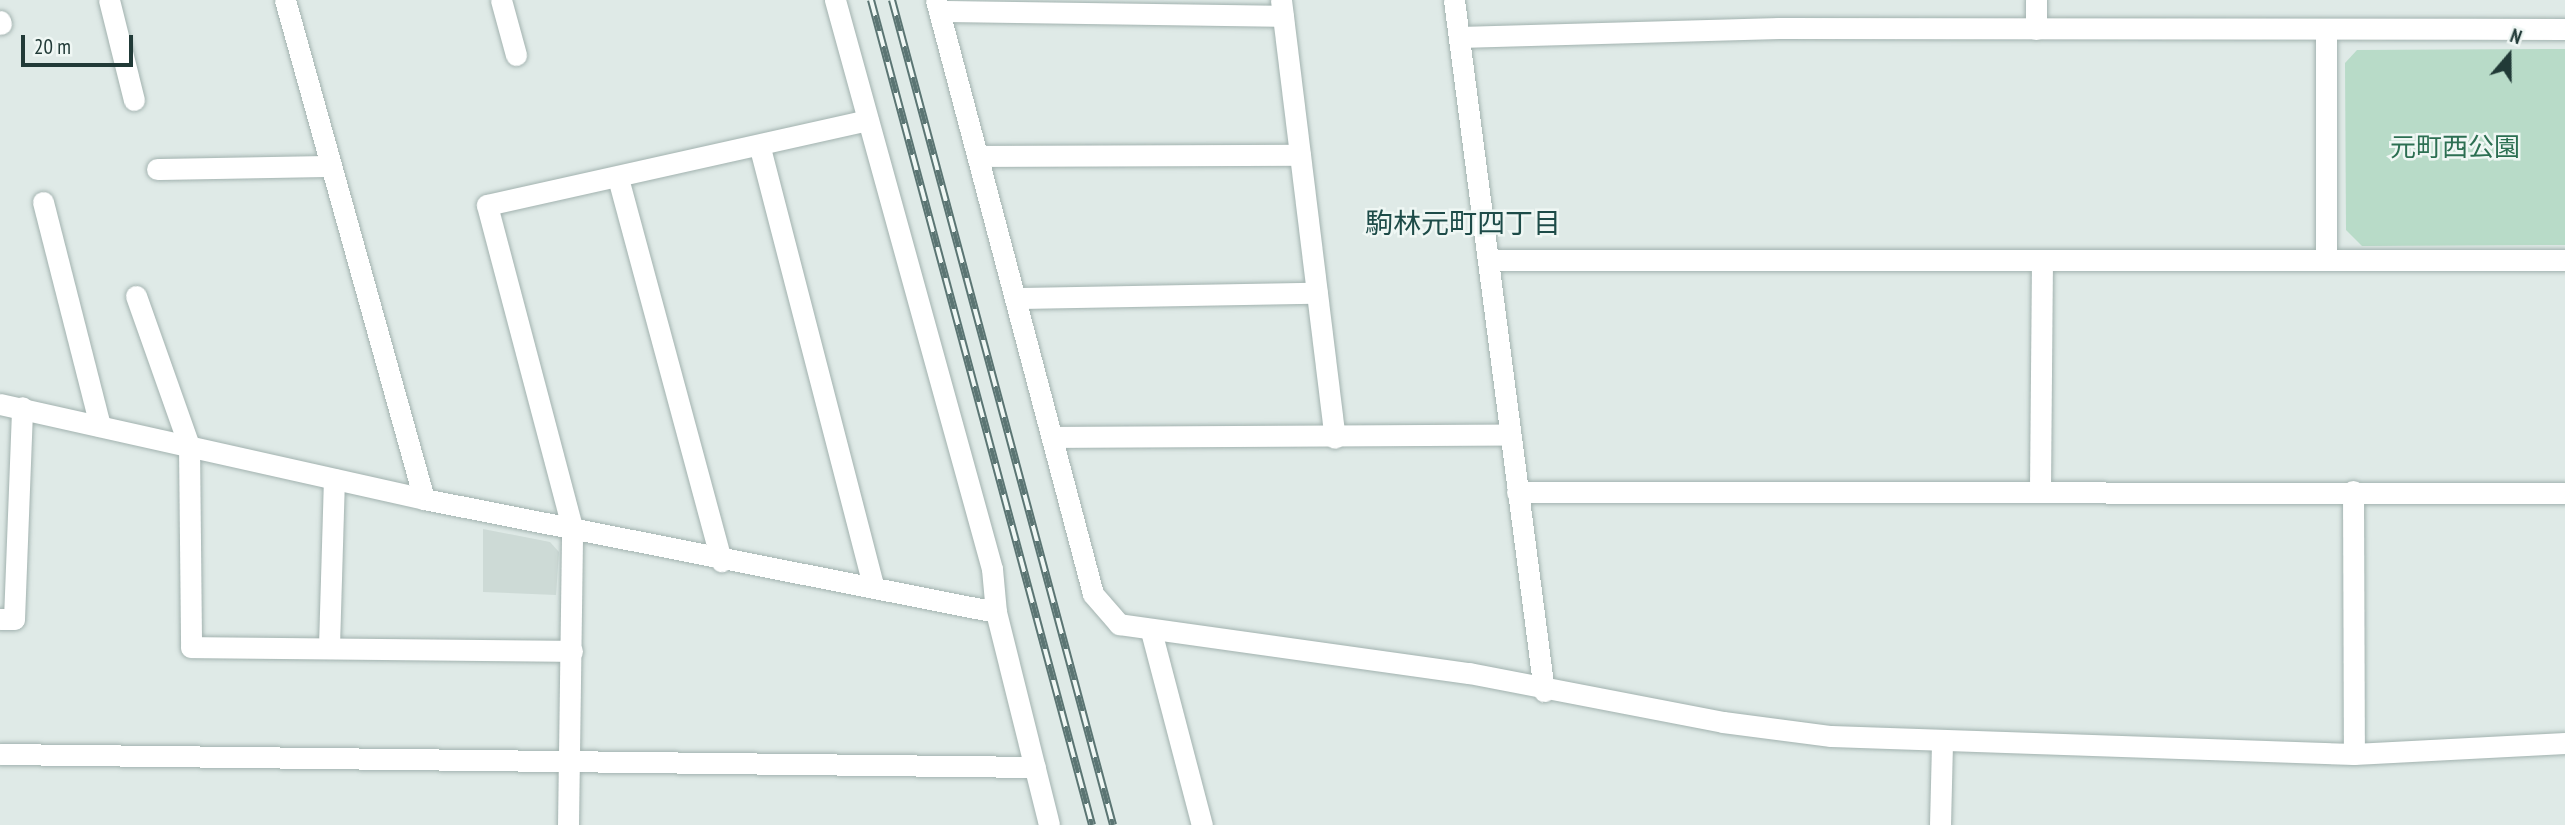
<!DOCTYPE html>
<html>
<head>
<meta charset="utf-8">
<style>
  body { margin:0 }
  #map { position:relative; width:2565px; height:825px; overflow:hidden; background:#dfeae7; font-family:"PT Sans Narrow","Noto Sans JP",sans-serif }
  div>[style] { position:absolute }
  .built>* { inset:0; background:#cddad6 }
  .green>* { inset:0; background:#b8dbc8 }
  .roads { filter:drop-shadow(0 0 2px #a2b2af) drop-shadow(0 0 2px #a2b2af) }
  .lane>* { height:21px; margin:-10.5px; padding:0 10.5px; transform-origin:10.5px; border-radius:10.5px; background:#fff }
  .street>* { height:21px; margin:-10.5px; padding:0 10.5px; transform-origin:10.5px; border-radius:10.5px; background:#fff }
  .rail>* { height:8px; margin-top:-4px; transform-origin:0; background:repeating-linear-gradient(90deg,#eff7f4 0 16px,#5b7573 0 32px); box-sizing:border-box; border-block:2px solid #5b7573 }
  span { translate:-50% -50%; white-space:nowrap; text-align:center; line-height:1.15; -webkit-text-stroke:5px #eff7f4; paint-order:stroke }
  .park-label { font-size:26px; color:#2c6f52 }
  .neighbourhood-label { font-size:28px; color:#1d4b48 }
  .north { position:absolute; left:2474px; top:21px; width:70px; height:70px; -webkit-text-stroke:5px #eff7f4; paint-order:stroke; rotate:20deg; font-size:19px; font-weight:700; line-height:28px; text-align:center; color:#213a37 }
  .north::after { content:''; display:block; margin:auto; width:24px; height:32px; background:#213a37; clip-path:polygon(50% 0,100% 100%,50% 72%,0 100%) }
  .scale { position:absolute; left:21px; top:35px; width:112px; height:32px; box-sizing:border-box; border:4px solid #213a37; border-top:0; padding-left:9px; font-size:21px; line-height:24px; white-space:nowrap; color:#213a37; -webkit-text-stroke:5px #eff7f4; paint-order:stroke }
</style>
</head>
<body>
<div id="map">
  <div class="built">
    <div style="clip-path:polygon(483px 529px,550px 542px,559px 552px,556px 595px,483px 592px)"></div>
  </div>
  <div class="green">
    <div style="clip-path:polygon(2565px 49px,2565px 245px,2362px 246px,2346px 230px,2345px 63px,2357px 50px)"></div>
  </div>
  <div class="roads">
    <div class="lane">
      <div style="left:109px;top:0;width:103px;rotate:76deg"></div>
      <div style="left:501px;top:0;width:57px;rotate:74.7deg"></div>
      <div style="left:0;top:21px;width:3px;rotate:72deg"></div>
      <div style="left:157px;top:169px;width:172px;rotate:-1deg"></div>
      <div style="left:43px;top:202px;width:231px;rotate:75.7deg"></div>
    </div>
    <div class="street">
      <div style="left:285px;top:0;width:518px;rotate:74.43deg"></div>
      <div style="left:835px;top:0;width:590px;rotate:74.57deg"></div>
      <div style="left:992px;top:569px;width:43px;rotate:84.7deg"></div>
      <div style="left:996px;top:612px;width:219px;rotate:76deg"></div>
      <div style="left:936px;top:0;width:614px;rotate:75.19deg"></div>
      <div style="left:1093px;top:594px;width:40px;rotate:49deg"></div>
      <div style="left:1119px;top:624px;width:353px;rotate:8deg"></div>
      <div style="left:1469px;top:673px;width:259px;rotate:10.9deg"></div>
      <div style="left:1723px;top:722px;width:109px;rotate:7.4deg"></div>
      <div style="left:1831px;top:736px;width:523px;rotate:1.97deg"></div>
      <div style="left:2354px;top:754px;width:211px;rotate:-3deg"></div>
      <div style="left:1281px;top:0;width:441px;rotate:83deg"></div>
      <div style="left:1454px;top:0;width:697px;rotate:82.58deg"></div>
      <div style="left:2036px;top:0;width:29px;rotate:90deg"></div>
      <div style="left:939px;top:11px;width:344px;rotate:0.8deg"></div>
      <div style="left:1459px;top:37px;width:320px;rotate:-1.6deg"></div>
      <div style="left:1779px;top:28px;width:786px;rotate:0.07deg"></div>
      <div style="left:760px;top:148px;width:452px;rotate:75.5deg"></div>
      <div style="left:978px;top:156px;width:322px;rotate:-0.2deg"></div>
      <div style="left:618px;top:178px;width:397px;rotate:74.9deg"></div>
      <div style="left:1492px;top:260px;width:1073px"></div>
      <div style="left:2326px;top:260px;width:231px;rotate:-90deg"></div>
      <div style="left:136px;top:296px;width:159px;rotate:70.5deg"></div>
      <div style="left:189px;top:446px;width:201px;rotate:89.4deg"></div>
      <div style="left:191px;top:647px;width:381px;rotate:0.6deg"></div>
      <div style="left:1017px;top:298px;width:300px;rotate:-1deg"></div>
      <div style="left:0;top:404px;width:435px;rotate:12.6deg"></div>
      <div style="left:424px;top:499px;width:583px;rotate:11.18deg"></div>
      <div style="left:1052px;top:437px;width:458px;rotate:-0.3deg"></div>
      <div style="left:2040px;top:488px;width:228px;rotate:-89.5deg"></div>
      <div style="left:2353px;top:491px;width:263px;rotate:89.8deg"></div>
      <div style="left:1517px;top:492px;width:1048px;rotate:0.05deg"></div>
      <div style="left:0;top:619px;width:14px"></div>
      <div style="left:14px;top:619px;width:212px;rotate:-87.8deg"></div>
      <div style="left:1151px;top:631px;width:201px;rotate:75.3deg"></div>
      <div style="left:329px;top:646px;width:167px;rotate:-88.3deg"></div>
      <div style="left:0;top:754px;width:1035px;rotate:0.72deg"></div>
      <div style="left:568px;top:825px;width:298px;rotate:-89.2deg"></div>
      <div style="left:572px;top:527px;width:333px;rotate:-104.8deg"></div>
      <div style="left:487px;top:205px;width:390px;rotate:-12.6deg"></div>
      <div style="left:1940px;top:825px;width:82px;rotate:-88.6deg"></div>
    </div>
  </div>
  <div class="rail">
    <div style="left:871px;top:0;width:854px;rotate:75deg"></div>
    <div style="left:892px;top:0;width:854px;rotate:75deg"></div>
  </div>
  <div class="park-label">
    <span style="left:2455px;top:147px">元町西公園</span>
  </div>
  <div class="neighbourhood-label">
    <span style="left:1463px;top:223px">駒林元町四丁目</span>
  </div>
  <div class="north">N</div>
  <div class="scale">20 m</div>
</div>
</body>
</html>
